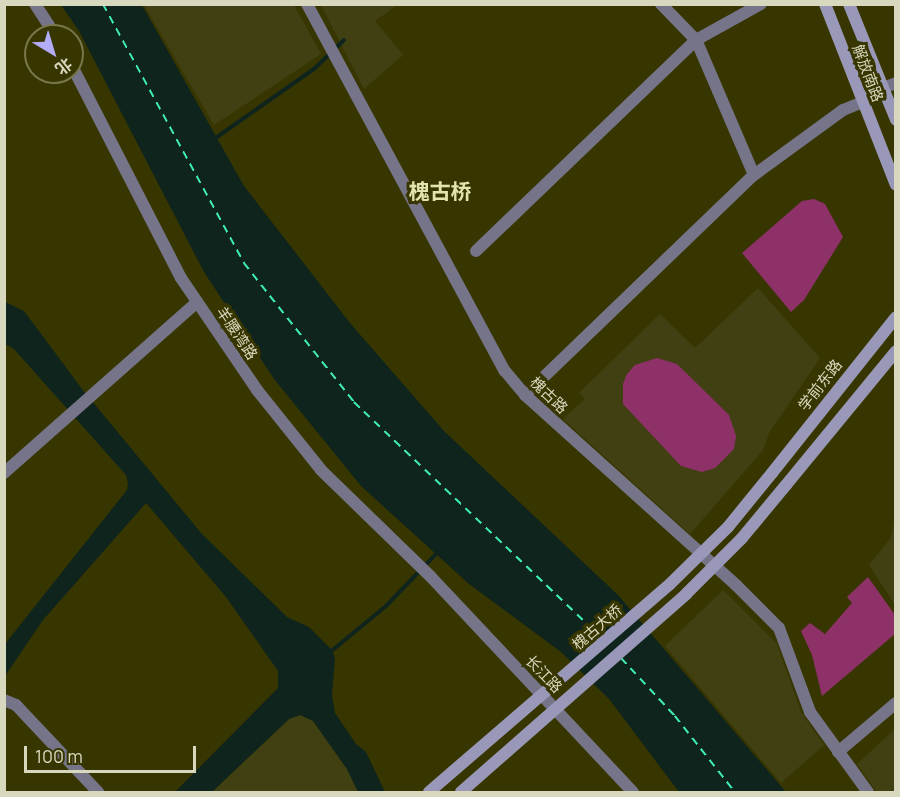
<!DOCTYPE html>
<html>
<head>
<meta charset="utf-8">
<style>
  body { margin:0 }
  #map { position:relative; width:900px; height:797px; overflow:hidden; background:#383600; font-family:Manrope,"Noto Sans SC",sans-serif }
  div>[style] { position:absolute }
  .built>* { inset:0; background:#414013 }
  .green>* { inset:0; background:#8f3169 }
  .water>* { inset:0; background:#0e241c }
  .stream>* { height:4px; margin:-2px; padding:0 2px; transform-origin:2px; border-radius:2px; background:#0e241c }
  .ferry>* { height:1.5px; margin-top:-0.75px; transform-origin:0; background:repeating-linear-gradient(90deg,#40eeb8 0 8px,transparent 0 14px) }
  .minor>* { height:12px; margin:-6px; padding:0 6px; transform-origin:6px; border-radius:6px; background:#757488 }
  .tertiary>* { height:12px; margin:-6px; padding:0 6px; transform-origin:6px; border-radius:6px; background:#757488 }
  .secondary>* { height:12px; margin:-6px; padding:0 6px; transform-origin:6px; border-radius:6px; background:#9998b8 }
  .secondary-bridge>* { height:12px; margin:-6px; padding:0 6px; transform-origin:6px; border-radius:6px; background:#9998b8 }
  span { translate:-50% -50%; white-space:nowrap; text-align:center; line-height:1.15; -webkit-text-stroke:6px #383600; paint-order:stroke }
  .street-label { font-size:15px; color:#d8d8be }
  .district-label { font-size:21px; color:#e4e4af; font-weight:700 }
  .frame { position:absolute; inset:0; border:6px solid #d8d8be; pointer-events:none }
  .north { position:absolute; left:24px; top:24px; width:60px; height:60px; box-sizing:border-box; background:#383600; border:2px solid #78774c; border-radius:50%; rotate:142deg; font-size:16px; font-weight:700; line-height:24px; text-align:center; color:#d8d8be }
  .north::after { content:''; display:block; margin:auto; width:21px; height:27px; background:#b3adf9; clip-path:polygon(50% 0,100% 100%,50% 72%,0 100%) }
  .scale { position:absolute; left:24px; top:746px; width:172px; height:27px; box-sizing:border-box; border:3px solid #d8d8be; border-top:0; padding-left:8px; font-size:18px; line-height:21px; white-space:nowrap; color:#d8d8be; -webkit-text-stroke:4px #383600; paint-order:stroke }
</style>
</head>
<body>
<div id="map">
  <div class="built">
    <div style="clip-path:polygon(144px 5px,294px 5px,321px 54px,214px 125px)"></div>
    <div style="clip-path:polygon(321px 5px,397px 5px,375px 21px,403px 55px,364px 89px)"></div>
    <div style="clip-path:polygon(758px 288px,820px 358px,769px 433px,763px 450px,690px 534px,563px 419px,585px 399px,579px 393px,660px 314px,695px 348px)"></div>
    <div style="clip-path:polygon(895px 516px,895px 605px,869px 565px,891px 538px)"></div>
    <div style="clip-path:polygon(723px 590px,777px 644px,801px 712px,824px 745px,781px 783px,665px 646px)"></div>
    <div style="clip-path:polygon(300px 715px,313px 721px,347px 769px,358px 792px,212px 792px,289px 719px)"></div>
    <div style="clip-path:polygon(895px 729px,895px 792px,877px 792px,857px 764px)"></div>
  </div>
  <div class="green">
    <div style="clip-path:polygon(814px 199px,825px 204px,843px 237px,804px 300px,791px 312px,742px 253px,802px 201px)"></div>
    <div style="clip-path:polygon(657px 358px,677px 364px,729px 415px,736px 436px,734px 449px,715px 468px,702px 472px,681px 466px,623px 404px,623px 384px,627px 374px,635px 365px)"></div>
    <div style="clip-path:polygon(868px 577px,895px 615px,895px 634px,822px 696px,812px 655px,801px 631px,810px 623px,825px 634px,852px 603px,847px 597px)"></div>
  </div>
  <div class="water">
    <div style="clip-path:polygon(61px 5px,142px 5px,244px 186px,350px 323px,444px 431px,618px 595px,786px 792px,679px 792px,609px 699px,561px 652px,469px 584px,361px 486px,274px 379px,204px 272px,79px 31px)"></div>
    <div style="clip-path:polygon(5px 302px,24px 311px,82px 389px,202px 534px,287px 617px,309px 627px,332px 650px,335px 659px,332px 695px,335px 713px,356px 744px,366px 752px,385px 792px,358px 792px,347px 769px,313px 721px,300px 715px,289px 719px,212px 792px,175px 792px,278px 688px,278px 671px,226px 597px,146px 503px,43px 620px,5px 676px,5px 644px,127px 490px,128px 483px,126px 475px,14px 349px,5px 344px)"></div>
  </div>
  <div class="stream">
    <div style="left:217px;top:137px;width:120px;rotate:-35.1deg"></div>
    <div style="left:315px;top:68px;width:40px;rotate:-44deg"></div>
    <div style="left:329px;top:653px;width:74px;rotate:-39.5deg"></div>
    <div style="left:386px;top:606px;width:75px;rotate:-46.1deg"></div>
  </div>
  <div class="ferry">
    <div style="left:103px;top:4px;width:295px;rotate:61.4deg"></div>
    <div style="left:244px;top:263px;width:177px;rotate:51.6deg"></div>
    <div style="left:354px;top:402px;width:341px;rotate:43.6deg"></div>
    <div style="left:621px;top:658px;width:79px;rotate:47deg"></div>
    <div style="left:675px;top:716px;width:97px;rotate:51.7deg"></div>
  </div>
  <div class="minor">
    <div style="left:307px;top:4px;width:417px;rotate:61.7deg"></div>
    <div style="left:505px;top:371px;width:31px;rotate:50deg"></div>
    <div style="left:525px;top:395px;width:284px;rotate:42deg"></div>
    <div style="left:736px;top:585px;width:61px;rotate:45deg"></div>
    <div style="left:779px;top:628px;width:90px;rotate:69.7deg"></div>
    <div style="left:810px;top:712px;width:99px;rotate:54.1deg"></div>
    <div style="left:883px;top:88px;width:14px;rotate:-21deg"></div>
    <div style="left:754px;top:175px;width:110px;rotate:-36.1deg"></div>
    <div style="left:843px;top:110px;width:22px;rotate:-22deg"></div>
    <div style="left:476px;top:251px;width:305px;rotate:-43.8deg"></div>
    <div style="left:696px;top:40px;width:74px;rotate:-29deg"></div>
    <div style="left:525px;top:395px;width:318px;rotate:-43.9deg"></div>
    <div style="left:754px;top:175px;width:147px;rotate:-113.2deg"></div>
    <div style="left:696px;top:40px;width:50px;rotate:-134.2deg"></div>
    <div style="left:4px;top:473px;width:258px;rotate:-41.5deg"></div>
    <div style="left:4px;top:700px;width:13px;rotate:23deg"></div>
    <div style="left:16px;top:705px;width:120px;rotate:46.7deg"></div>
    <div style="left:838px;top:752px;width:76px;rotate:-40.2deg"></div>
  </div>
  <div class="tertiary">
    <div style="left:35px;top:4px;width:38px;rotate:57deg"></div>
    <div style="left:72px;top:66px;width:238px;rotate:62.8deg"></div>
    <div style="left:181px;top:278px;width:135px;rotate:55.8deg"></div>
    <div style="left:257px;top:390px;width:102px;rotate:51.3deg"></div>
    <div style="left:321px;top:470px;width:153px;rotate:44.2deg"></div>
    <div style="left:431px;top:577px;width:295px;rotate:46.8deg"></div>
  </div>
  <div class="secondary">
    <div style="left:825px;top:4px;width:194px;rotate:68.6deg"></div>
    <div style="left:849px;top:4px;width:125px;rotate:67.9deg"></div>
    <div style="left:772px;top:473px;width:199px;rotate:-51.5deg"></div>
    <div style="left:786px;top:485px;width:173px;rotate:-50.6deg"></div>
  </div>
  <div class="secondary-bridge">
    <div style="left:429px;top:792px;width:318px;rotate:-40.8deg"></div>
    <div style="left:670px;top:584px;width:81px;rotate:-44.5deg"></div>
    <div style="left:728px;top:527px;width:70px;rotate:-50.8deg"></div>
    <div style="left:461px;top:792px;width:300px;rotate:-41.3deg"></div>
    <div style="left:686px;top:594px;width:79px;rotate:-45deg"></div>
    <div style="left:742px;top:538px;width:69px;rotate:-50.3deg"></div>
  </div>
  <div class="street-label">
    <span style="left:868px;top:73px;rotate:69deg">解放南路</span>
    <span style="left:237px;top:333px;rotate:56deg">羊腰湾路</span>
    <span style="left:820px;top:385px;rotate:-52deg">学前东路</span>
    <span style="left:549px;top:395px;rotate:44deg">槐古路</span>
    <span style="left:597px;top:627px;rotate:-41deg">槐古大桥</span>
    <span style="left:544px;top:674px;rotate:46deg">长江路</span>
  </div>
  <div class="district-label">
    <span style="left:440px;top:191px">槐古桥</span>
  </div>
  <div class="frame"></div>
  <div class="north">北</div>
  <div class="scale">100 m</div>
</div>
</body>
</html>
